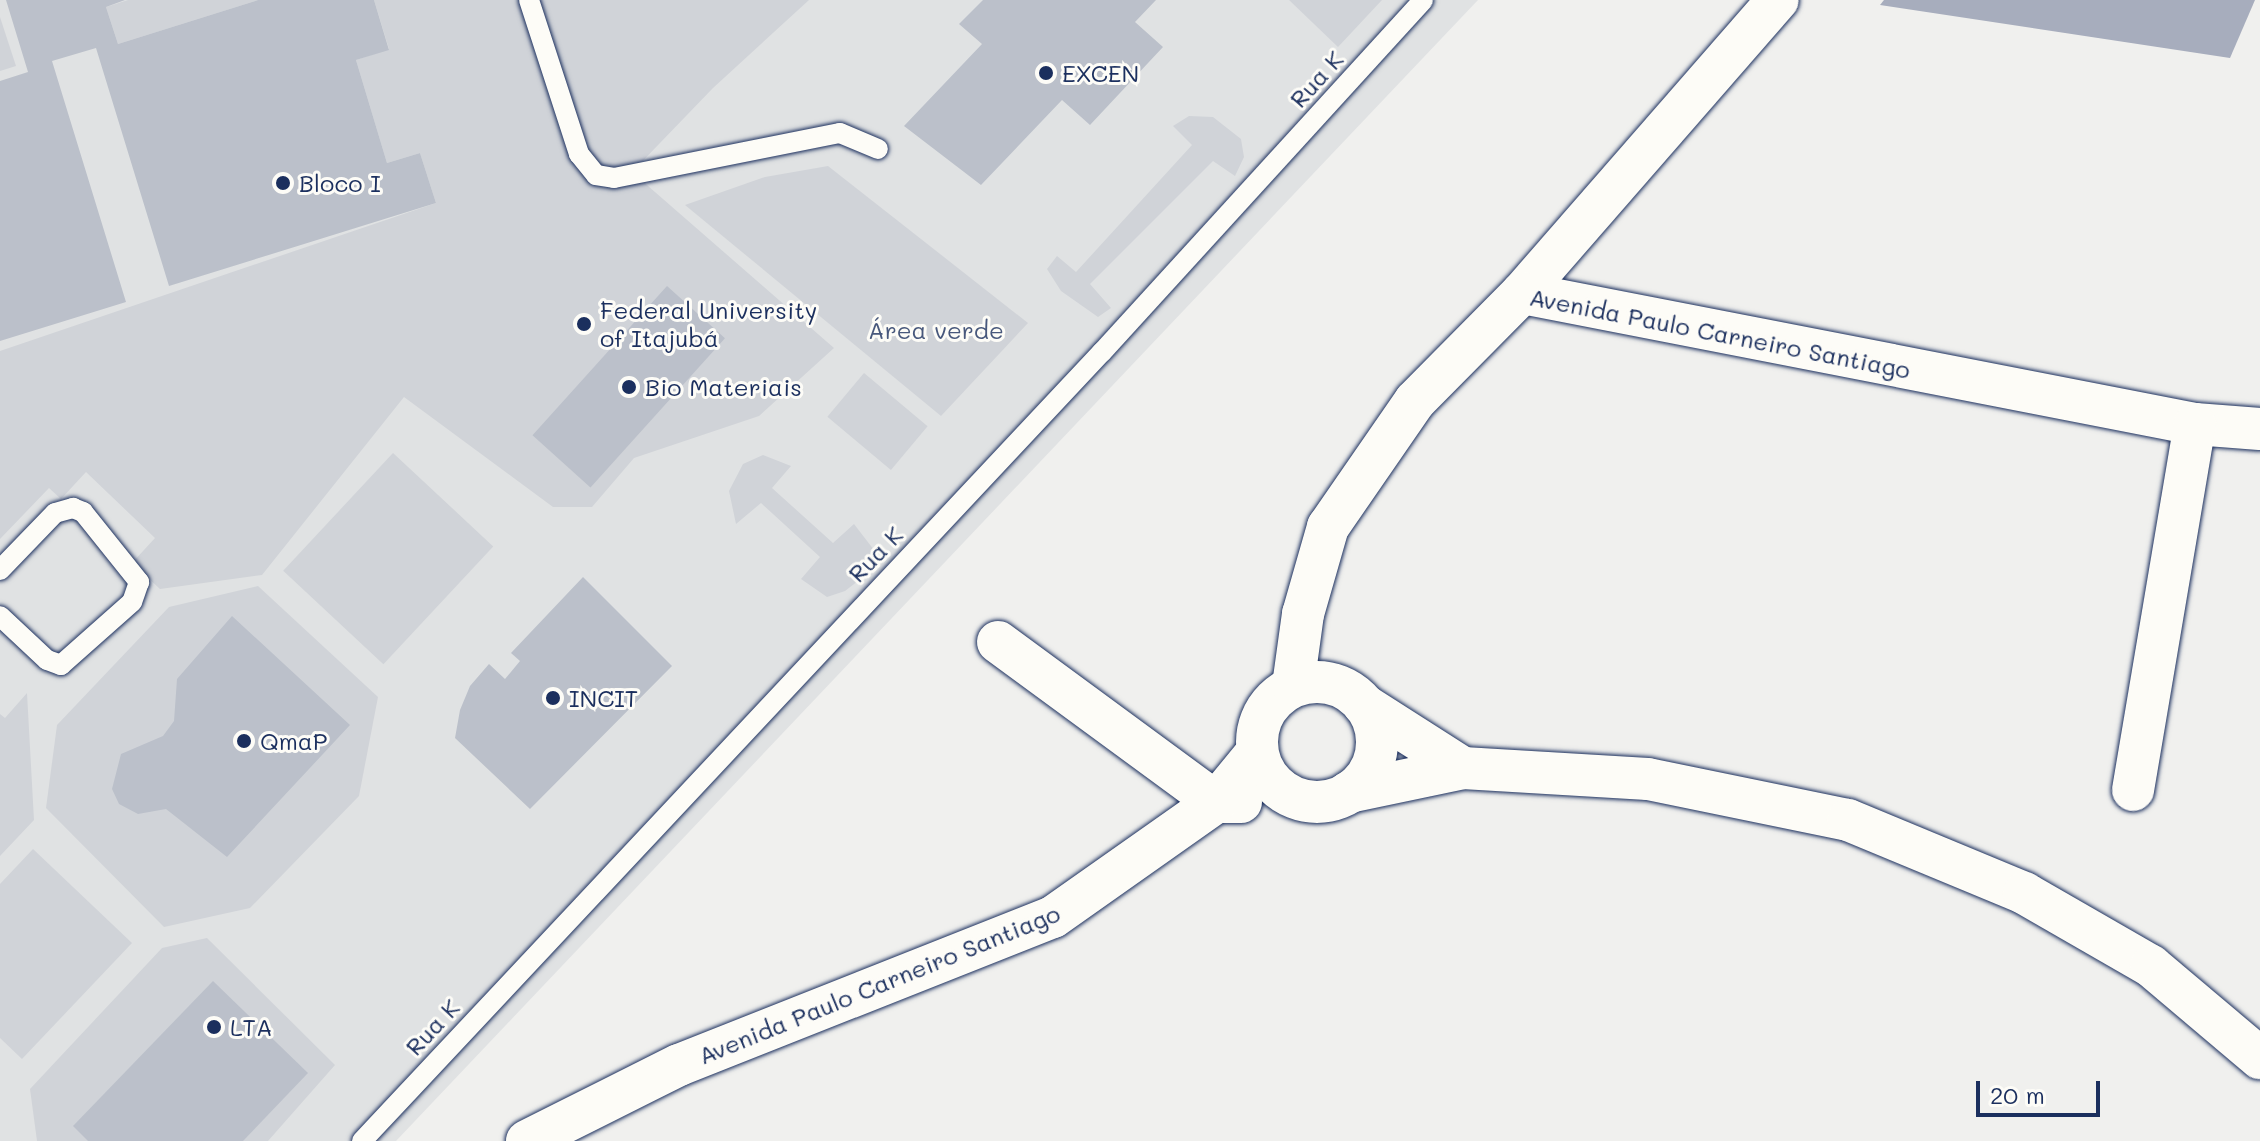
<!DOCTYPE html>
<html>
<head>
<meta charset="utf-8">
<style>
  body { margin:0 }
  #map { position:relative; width:2260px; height:1141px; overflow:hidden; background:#f0f0ee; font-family:Mali,sans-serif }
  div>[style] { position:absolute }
  .built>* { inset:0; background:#e0e2e3 }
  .green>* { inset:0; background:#d0d3d8; transform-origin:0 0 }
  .water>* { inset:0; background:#a7adbd }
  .building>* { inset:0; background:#bbc0ca; transform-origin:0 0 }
  .roads { filter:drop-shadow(0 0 2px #1b2f5e) drop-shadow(0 0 2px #1b2f5e) }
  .lane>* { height:20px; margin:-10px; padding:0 10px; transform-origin:10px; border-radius:10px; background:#fdfcf7 }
  .street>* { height:42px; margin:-21px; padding:0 21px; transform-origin:21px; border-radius:21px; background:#fdfcf7 }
  .street>.ring { margin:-21px; padding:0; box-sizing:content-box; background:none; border:42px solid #fdfcf7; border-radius:50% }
  .dots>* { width:22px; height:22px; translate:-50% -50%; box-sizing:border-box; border:4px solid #fdfcf7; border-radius:50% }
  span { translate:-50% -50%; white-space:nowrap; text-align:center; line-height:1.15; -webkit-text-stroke:6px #fdfcf7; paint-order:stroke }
  .poi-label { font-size:24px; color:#1b2f5e }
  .left { translate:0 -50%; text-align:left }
  .street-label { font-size:24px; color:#1b2f5e }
  .park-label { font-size:24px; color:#48587c }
  .scale { position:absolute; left:1976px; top:1081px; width:124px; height:36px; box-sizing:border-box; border:4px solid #1b2f5e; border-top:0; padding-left:10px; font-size:24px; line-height:28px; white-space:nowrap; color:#1b2f5e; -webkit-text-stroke:6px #fdfcf7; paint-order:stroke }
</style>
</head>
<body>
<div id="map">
  <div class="built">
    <div style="clip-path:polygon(0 0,1478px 0,396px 1141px,0 1141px)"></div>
  </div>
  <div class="green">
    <div style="clip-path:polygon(128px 0,258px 0,118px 44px,106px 7px)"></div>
    <div style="clip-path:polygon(374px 0,809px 0,713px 88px,632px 172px,834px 348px,759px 416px,634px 458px,592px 507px,553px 507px,404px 397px,262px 575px,160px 589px,132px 563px,155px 538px,86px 472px,61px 499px,49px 488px,0 539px,0 351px,436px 203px,420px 153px,387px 163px,356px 60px,389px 49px)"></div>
    <div style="clip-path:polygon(1289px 0,1382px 0,1338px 47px)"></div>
    <div style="clip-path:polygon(0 17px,16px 66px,0 71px)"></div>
    <div style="clip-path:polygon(1189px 116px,1213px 117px,1241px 139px,1244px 157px,1235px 176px,1213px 161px,1090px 284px,1111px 308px,1098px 317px,1061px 291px,1047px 269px,1057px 256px,1076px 272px,1192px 145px,1173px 126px)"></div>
    <div style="clip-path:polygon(828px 166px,1028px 323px,941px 416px,685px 205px,765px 177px)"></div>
    <div style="left:864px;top:373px;width:83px;height:57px;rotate:40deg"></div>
    <div style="left:393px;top:453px;width:137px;height:161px;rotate:43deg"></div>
    <div style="clip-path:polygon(763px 455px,791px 466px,772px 488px,833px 543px,854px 524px,874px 550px,867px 574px,845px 591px,827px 597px,801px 579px,820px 557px,761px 503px,736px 524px,729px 491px,743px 464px)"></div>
    <div style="clip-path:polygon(258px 586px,378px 697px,359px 796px,250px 908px,164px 927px,46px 808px,57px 725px,169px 607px)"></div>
    <div style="clip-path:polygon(27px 693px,34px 820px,0 856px,0 714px,5px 718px)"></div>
    <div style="clip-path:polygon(33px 849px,132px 943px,22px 1059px,0 1038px,0 884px)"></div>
    <div style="clip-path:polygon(207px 938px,335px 1065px,268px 1141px,37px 1141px,30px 1089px,162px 948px)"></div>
  </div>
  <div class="water">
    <div style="clip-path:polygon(1884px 0,2255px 0,2230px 58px,1880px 5px)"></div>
  </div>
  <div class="building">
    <div style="clip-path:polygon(6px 0,125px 0,106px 7px,118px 44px,258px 0,374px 0,389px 50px,356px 60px,387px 163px,420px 153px,436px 203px,169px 286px,96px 48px,52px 61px,126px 302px,0 341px,0 81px,28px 72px)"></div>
    <div style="clip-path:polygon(983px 0,1156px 0,1135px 22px,1163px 47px,1090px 125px,1062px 100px,981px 185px,904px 126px,982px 44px,959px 24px)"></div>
    <div style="left:667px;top:286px;width:78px;height:201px;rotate:42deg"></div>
    <div style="clip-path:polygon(583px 577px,672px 666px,530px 809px,455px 738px,460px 710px,470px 686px,489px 664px,505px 679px,520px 661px,511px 653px)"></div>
    <div style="clip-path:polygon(232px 616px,350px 725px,227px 857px,166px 809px,138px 814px,119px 804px,112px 789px,121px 754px,163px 736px,174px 721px,177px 679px)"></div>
    <div style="clip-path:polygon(213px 981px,308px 1073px,243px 1141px,88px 1141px,73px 1126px)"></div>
  </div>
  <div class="roads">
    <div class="lane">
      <div style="left:529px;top:0;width:162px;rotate:72deg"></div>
      <div style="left:579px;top:154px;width:27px;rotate:51deg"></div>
      <div style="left:596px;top:175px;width:18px;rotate:9deg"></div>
      <div style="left:614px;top:178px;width:230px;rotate:-11.3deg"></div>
      <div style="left:840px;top:133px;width:41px;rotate:22.8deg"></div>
      <div style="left:0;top:570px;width:79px;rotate:-46deg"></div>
      <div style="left:55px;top:513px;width:19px;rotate:-16deg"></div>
      <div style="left:73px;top:508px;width:11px;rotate:22deg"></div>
      <div style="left:83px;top:512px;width:90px;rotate:51.3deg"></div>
      <div style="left:139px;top:582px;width:21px;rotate:109deg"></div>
      <div style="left:132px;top:602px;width:95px;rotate:138.4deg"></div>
      <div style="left:61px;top:665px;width:15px;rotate:-160deg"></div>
      <div style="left:47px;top:660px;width:64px;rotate:-136.9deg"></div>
      <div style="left:362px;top:1141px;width:1082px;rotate:-46.84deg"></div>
      <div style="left:1102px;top:352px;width:476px;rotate:-47.6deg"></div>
    </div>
    <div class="street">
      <div style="left:1522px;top:293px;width:389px;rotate:-48.9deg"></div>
      <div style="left:998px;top:642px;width:270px;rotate:36.3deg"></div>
      <div style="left:1216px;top:802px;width:25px"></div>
      <div class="ring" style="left:1257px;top:682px;width:78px;height:78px"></div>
      <div style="left:1293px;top:686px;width:73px;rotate:-82.1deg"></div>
      <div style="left:1303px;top:614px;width:91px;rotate:-74deg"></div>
      <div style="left:1328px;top:527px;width:153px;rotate:-55.4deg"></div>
      <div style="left:1415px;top:401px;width:152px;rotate:-45.3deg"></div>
      <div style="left:1522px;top:293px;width:686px;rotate:11.01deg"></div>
      <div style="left:2195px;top:424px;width:65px;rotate:4.4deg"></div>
      <div style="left:1364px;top:705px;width:117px;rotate:32.5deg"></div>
      <div style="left:2133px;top:790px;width:371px;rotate:-80.4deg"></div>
      <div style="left:1349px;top:792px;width:116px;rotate:-11.9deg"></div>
      <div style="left:1463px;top:768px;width:185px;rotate:3.4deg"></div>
      <div style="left:1648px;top:779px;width:204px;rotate:11.6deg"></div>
      <div style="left:1848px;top:820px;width:191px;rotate:22.5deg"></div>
      <div style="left:2024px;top:893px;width:146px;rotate:29.9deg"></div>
      <div style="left:2151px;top:966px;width:143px;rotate:40.2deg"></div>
      <div style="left:527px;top:1141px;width:170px;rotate:-26.6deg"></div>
      <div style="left:679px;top:1065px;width:402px;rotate:-21.6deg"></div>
      <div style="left:1053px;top:917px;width:199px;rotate:-35.2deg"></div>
      <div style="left:1216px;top:802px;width:65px;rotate:-50.6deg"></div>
    </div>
  </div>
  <div class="dots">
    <div style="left:1046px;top:73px;background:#1b2f5e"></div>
    <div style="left:283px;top:183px;background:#1b2f5e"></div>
    <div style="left:584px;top:324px;background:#1b2f5e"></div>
    <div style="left:629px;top:387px;background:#1b2f5e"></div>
    <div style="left:553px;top:698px;background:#1b2f5e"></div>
    <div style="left:244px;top:741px;background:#1b2f5e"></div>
    <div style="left:214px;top:1027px;background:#1b2f5e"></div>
  </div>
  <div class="poi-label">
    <span class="left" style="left:1062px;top:73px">EXCEN</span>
    <span class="left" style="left:299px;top:183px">Bloco I</span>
    <span class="left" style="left:600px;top:324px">Federal University<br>of Itajubá</span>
    <span class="left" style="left:645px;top:387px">Bio Materiais</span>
    <span class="left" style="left:569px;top:698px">INCIT</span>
    <span class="left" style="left:260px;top:741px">QmaP</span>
    <span class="left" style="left:230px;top:1027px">LTA</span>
  </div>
  <div class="street-label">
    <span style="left:1316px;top:79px;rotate:-48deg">Rua K</span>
    <span style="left:1720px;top:333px;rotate:11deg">Avenida Paulo Carneiro Santiago</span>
    <span style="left:875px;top:554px;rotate:-46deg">Rua K</span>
    <span style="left:879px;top:984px;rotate:-22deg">Avenida Paulo Carneiro Santiago</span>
    <span style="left:432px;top:1027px;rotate:-47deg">Rua K</span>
  </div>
  <div class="park-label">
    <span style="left:936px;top:330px">Área verde</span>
  </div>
  <div class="scale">20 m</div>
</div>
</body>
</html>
